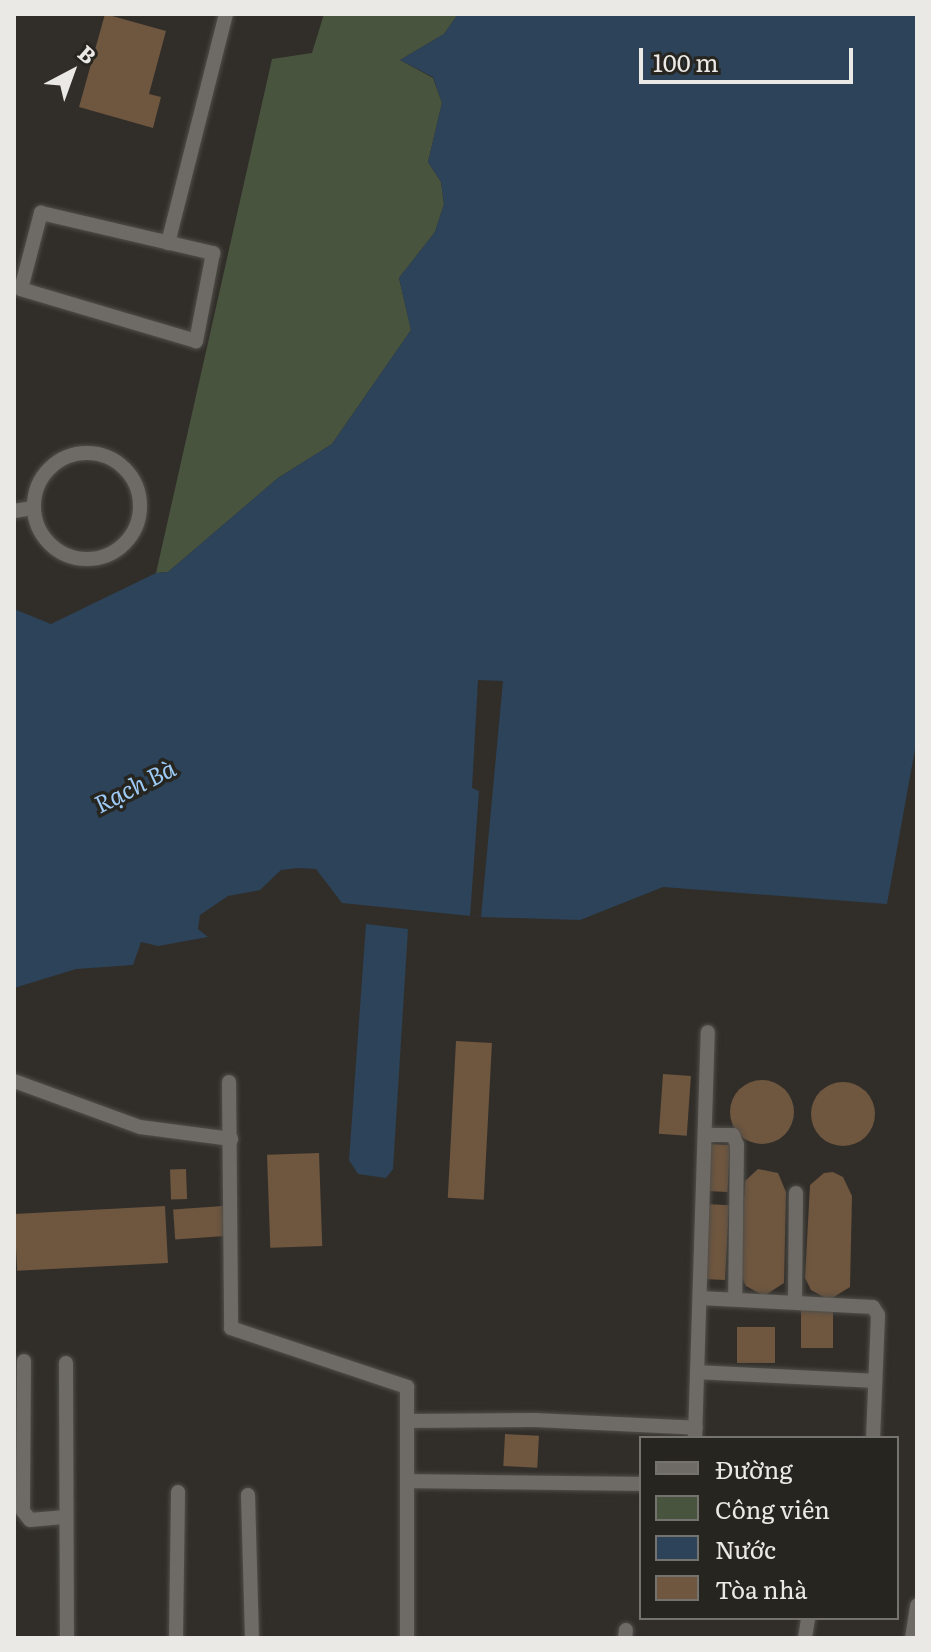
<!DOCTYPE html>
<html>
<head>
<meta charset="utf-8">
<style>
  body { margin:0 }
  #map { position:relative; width:931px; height:1652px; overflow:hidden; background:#312e2a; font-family:Literata,serif }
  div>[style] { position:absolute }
  .green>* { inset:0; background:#49543e }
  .water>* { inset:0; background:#2c4359 }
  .pier>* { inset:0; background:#312e2a }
  .building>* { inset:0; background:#6e563f; transform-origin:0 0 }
  .round { border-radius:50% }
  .roads { filter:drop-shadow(0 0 2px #504e49) drop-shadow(0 0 2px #504e49) }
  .minor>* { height:14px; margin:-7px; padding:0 7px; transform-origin:7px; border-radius:7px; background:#6e6a65 }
  .minor>.ring { margin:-7px; padding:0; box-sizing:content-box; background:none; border:14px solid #6e6a65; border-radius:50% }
  span { translate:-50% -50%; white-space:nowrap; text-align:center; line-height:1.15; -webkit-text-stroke:7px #272520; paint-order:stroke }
  .water-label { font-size:24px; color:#9dcbf6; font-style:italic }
  .frame { position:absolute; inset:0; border:16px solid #ebe9e6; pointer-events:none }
  .legend { position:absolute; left:639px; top:1436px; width:260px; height:184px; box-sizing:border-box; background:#272520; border:2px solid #75736f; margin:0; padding:10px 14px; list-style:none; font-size:24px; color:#ebe9e6 }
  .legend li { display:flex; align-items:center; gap:16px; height:40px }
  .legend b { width:40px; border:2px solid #75736f }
  .north { position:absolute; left:32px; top:32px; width:80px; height:80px; -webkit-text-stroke:6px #272520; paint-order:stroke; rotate:41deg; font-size:22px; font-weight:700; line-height:32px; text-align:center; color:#ebe9e6 }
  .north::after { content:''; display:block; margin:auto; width:28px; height:36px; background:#ebe9e6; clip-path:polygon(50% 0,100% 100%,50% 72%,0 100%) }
  .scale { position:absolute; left:639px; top:48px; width:214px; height:36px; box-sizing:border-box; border:4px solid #ebe9e6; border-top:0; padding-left:10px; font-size:24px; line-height:28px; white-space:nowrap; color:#ebe9e6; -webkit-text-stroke:6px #272520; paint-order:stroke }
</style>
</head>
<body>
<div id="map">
  <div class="green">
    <div style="clip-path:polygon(324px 14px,458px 14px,444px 34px,400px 60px,433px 78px,442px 103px,428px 162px,441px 182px,444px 204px,435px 232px,399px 278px,411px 330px,332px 444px,278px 478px,168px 572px,156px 573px,272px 59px,312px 53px)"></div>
  </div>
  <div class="water">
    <div style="clip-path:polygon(458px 14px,917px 14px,917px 738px,887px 904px,663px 887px,580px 920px,481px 917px,342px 903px,316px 869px,298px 868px,281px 870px,260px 890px,228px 896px,200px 915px,198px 929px,208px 937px,158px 946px,141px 942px,133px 965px,76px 969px,14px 988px,14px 609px,51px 624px,156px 573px,168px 572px,278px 478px,332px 444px,411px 330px,399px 278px,435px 232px,444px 204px,441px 182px,428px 162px,442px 103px,433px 77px,400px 60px,444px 34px)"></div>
    <div style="clip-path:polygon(366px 924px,408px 929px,393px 1169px,386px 1178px,358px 1174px,349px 1160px)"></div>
  </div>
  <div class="pier">
    <div style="clip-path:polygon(478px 680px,503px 681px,481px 917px,470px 916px,479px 791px,472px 788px)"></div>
  </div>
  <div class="building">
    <div style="clip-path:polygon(105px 14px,166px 31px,149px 94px,161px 97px,153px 128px,79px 107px)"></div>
    <div style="left:456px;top:1041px;width:36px;height:157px;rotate:3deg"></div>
    <div style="left:663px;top:1074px;width:28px;height:60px;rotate:4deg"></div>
    <div class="round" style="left:730px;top:1080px;width:64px;height:64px"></div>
    <div class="round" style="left:811px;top:1082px;width:64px;height:64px"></div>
    <div style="left:709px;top:1144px;width:21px;height:47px;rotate:3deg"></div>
    <div style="left:319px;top:1153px;width:93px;height:52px;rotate:88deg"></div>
    <div style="left:186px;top:1169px;width:30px;height:16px;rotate:88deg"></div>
    <div style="clip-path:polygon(758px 1169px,778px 1173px,786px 1192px,784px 1283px,764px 1296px,746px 1286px,740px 1274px,745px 1181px)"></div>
    <div style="clip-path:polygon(833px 1172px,843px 1177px,852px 1196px,850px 1287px,829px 1300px,811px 1290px,805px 1278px,810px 1185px,824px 1173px)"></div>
    <div style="left:707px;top:1204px;width:22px;height:75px;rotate:3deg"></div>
    <div style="left:165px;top:1206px;width:57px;height:151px;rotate:87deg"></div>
    <div style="left:223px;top:1206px;width:30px;height:50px;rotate:86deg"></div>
    <div style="left:801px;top:1310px;width:32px;height:38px"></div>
    <div style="left:737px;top:1327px;width:38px;height:36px"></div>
    <div style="left:505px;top:1434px;width:34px;height:32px;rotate:3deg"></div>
  </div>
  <div class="roads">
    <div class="minor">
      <div style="left:41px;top:213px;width:177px;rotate:13.1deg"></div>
      <div style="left:213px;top:253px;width:90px;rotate:100.9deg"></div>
      <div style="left:196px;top:341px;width:183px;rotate:-163.5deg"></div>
      <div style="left:21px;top:289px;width:79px;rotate:-75.3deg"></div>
      <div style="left:168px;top:243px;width:236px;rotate:-75.8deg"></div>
      <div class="ring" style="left:34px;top:453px;width:92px;height:92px"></div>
      <div style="left:14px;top:511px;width:19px;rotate:-9deg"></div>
      <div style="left:14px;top:1081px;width:134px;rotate:20.1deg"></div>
      <div style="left:140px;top:1127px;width:92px;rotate:7.5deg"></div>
      <div style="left:229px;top:1082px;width:246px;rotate:89.5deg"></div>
      <div style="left:231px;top:1328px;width:186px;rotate:18.5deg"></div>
      <div style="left:407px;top:1387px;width:251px;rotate:90deg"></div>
      <div style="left:705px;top:1135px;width:28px"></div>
      <div style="left:733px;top:1135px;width:11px;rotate:68deg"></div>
      <div style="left:737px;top:1145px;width:154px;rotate:90.7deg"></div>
      <div style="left:700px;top:1298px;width:173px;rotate:3deg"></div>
      <div style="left:873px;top:1307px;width:9px;rotate:58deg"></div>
      <div style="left:878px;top:1315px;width:123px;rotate:92.3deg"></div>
      <div style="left:795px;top:1302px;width:109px;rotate:-89.5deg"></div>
      <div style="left:24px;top:1361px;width:150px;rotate:90.4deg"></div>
      <div style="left:23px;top:1511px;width:11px;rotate:52deg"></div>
      <div style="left:30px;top:1520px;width:36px;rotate:-5deg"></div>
      <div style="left:66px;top:1363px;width:275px;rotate:89.8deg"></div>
      <div style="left:697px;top:1372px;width:178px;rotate:2.9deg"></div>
      <div style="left:407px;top:1421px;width:128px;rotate:-0.4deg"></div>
      <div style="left:535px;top:1420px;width:161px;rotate:2.8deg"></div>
      <div style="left:695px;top:1438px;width:406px;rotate:-88.2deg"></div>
      <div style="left:407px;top:1481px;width:234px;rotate:0.7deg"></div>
      <div style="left:248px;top:1495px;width:143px;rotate:88.4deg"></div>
      <div style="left:176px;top:1638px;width:146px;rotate:-89.2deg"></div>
      <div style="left:625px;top:1638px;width:8px;rotate:-83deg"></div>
      <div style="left:805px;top:1638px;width:20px;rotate:-81deg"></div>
      <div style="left:912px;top:1638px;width:33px;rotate:-81deg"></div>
    </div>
  </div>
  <div class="water-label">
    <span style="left:134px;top:785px;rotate:-27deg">Rạch Bà</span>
  </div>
  <div class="frame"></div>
  <ul class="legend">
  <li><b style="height:10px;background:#6e6a65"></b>Đường</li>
  <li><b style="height:22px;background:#49543e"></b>Công viên</li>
  <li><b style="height:22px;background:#2c4359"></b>Nước</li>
  <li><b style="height:22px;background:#6e563f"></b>Tòa nhà</li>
  </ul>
  <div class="north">B</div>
  <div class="scale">100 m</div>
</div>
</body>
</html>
